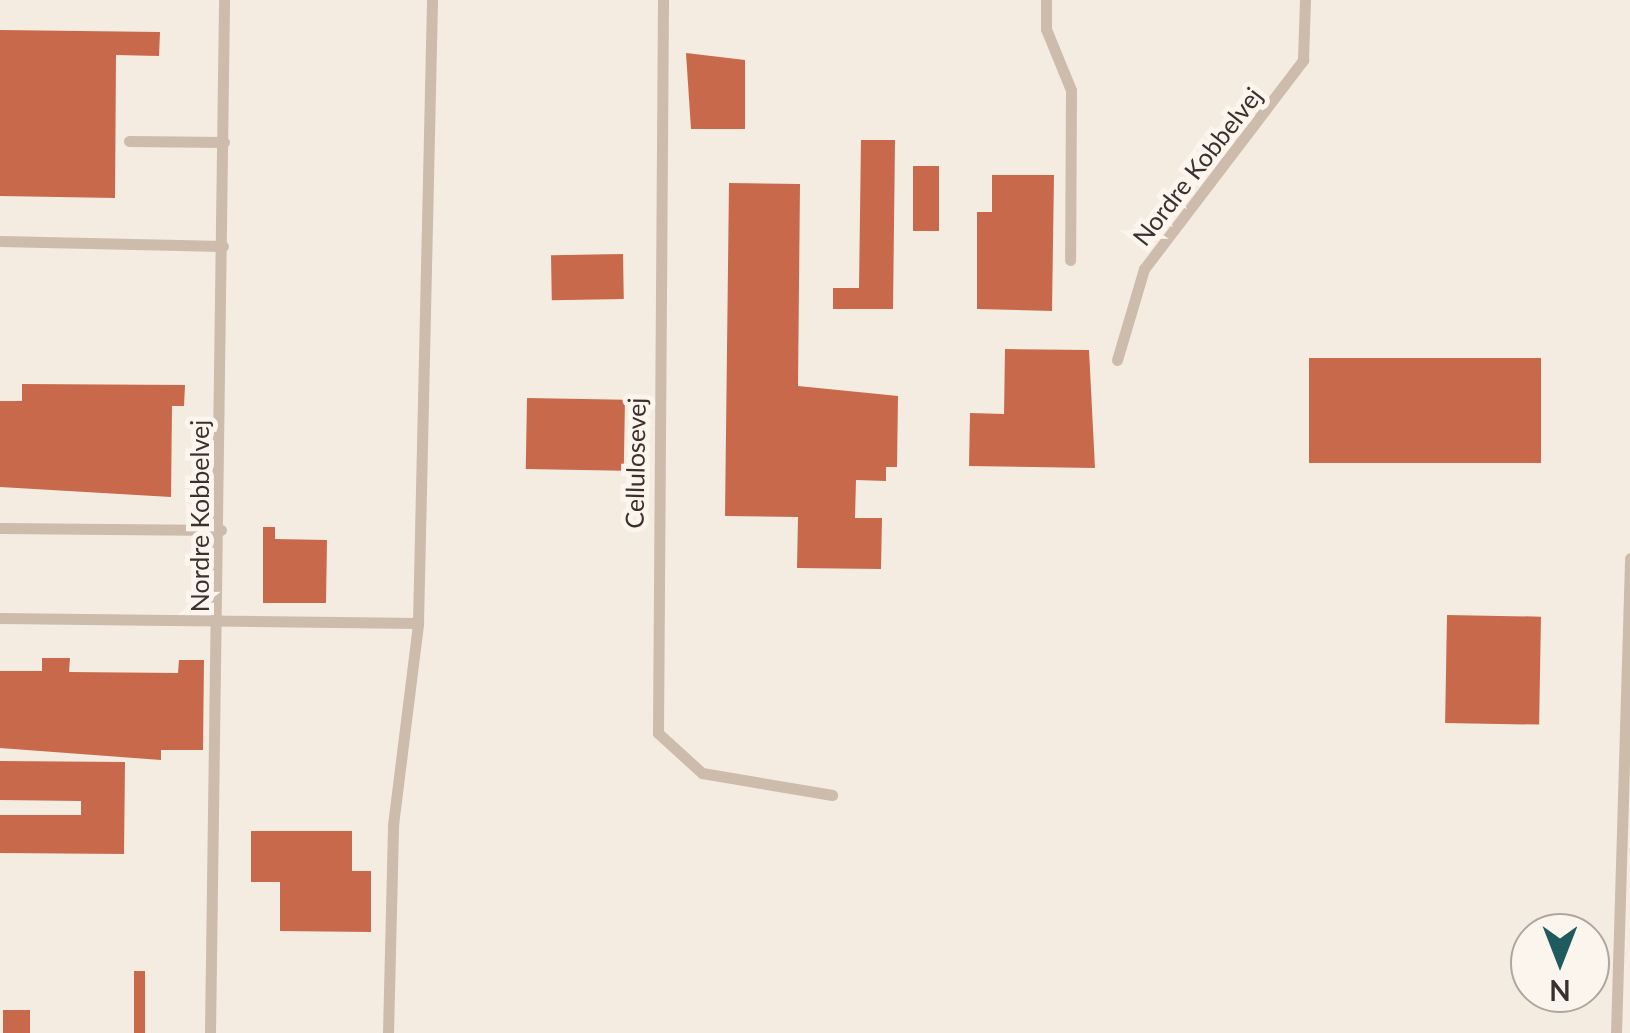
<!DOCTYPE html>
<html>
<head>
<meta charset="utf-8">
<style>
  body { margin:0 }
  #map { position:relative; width:1630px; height:1033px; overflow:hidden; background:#f4ebe1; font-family:Lato,sans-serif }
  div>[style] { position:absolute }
  .building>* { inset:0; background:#c8694b; transform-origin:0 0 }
  .lane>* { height:11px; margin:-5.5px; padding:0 5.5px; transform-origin:5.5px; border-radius:5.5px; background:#cdbbac }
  span { translate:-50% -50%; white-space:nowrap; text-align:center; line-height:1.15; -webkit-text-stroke:10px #fbf5ee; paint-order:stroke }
  .street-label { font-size:25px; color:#3b302b }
  .north { position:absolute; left:1510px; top:913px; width:100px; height:100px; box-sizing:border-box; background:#fbf5ee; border:2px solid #aea6a0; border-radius:50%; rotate:180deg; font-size:28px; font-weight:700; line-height:40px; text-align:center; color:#3b302b }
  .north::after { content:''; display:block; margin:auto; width:35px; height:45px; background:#1f5a5e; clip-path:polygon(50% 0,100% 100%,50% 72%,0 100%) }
</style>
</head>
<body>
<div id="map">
  <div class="building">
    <div style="clip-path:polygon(0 30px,160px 32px,159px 56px,116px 55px,115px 198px,0 196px)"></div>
    <div style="clip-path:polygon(686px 53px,745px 60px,745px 129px,691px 129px)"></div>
    <div style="clip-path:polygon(861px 140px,895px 140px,893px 309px,833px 309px,833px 288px,859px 288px)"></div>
    <div style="left:913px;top:166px;width:26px;height:65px"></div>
    <div style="clip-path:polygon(992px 175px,1054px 175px,1052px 311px,977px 309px,977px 212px,992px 212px)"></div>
    <div style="clip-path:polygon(729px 183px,800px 184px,798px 386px,898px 396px,897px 467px,886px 467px,886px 481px,856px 480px,855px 518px,882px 518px,881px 569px,797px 568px,798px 517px,725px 516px)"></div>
    <div style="left:623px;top:254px;width:45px;height:72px;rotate:89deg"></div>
    <div style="clip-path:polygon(1005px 349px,1089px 350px,1095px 468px,969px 466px,970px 413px,1004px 414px)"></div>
    <div style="left:1309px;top:358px;width:232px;height:105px"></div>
    <div style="clip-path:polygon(22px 384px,185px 385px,184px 406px,172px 406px,171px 497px,0 487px,0 401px,22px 401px)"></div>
    <div style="left:527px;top:398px;width:98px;height:71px;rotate:1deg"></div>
    <div style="clip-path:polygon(263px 527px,275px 527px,275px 539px,327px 540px,326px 603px,263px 603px)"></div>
    <div style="left:1447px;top:615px;width:94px;height:108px;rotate:1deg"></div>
    <div style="clip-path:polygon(42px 658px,70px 658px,69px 672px,178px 673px,179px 660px,204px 660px,203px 750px,161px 750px,161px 760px,0 748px,0 671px,42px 671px)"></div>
    <div style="clip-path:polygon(0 761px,125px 762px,124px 854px,0 853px,0 815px,81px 815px,81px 801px,0 800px)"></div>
    <div style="clip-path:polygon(251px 831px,352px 831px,352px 871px,371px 871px,371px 932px,280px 931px,280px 882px,251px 882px)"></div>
    <div style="left:134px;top:971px;width:11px;height:62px"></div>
    <div style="left:3px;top:1010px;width:27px;height:23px"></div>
  </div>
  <div class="lane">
    <div style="left:663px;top:0;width:733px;rotate:90.39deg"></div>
    <div style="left:658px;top:733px;width:59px;rotate:42.3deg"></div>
    <div style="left:702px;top:773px;width:132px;rotate:9.6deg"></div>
    <div style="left:1046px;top:0;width:29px;rotate:90deg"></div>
    <div style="left:1046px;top:29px;width:66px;rotate:67.7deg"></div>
    <div style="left:1071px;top:90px;width:170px;rotate:90.3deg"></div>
    <div style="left:129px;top:141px;width:95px;rotate:0.6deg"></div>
    <div style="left:0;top:241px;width:223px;rotate:1.3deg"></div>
    <div style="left:1117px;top:360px;width:95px;rotate:-73.5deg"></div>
    <div style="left:1144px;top:269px;width:263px;rotate:-52.7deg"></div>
    <div style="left:1303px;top:60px;width:60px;rotate:-88.1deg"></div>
    <div style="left:0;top:528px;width:221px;rotate:0.5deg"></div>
    <div style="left:0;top:618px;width:418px;rotate:0.7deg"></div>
    <div style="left:210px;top:1033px;width:1033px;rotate:-89.22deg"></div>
    <div style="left:388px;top:1033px;width:208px;rotate:-88.6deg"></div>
    <div style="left:393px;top:825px;width:204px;rotate:-82.9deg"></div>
    <div style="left:418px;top:623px;width:623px;rotate:-88.71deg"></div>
    <div style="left:1616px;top:1033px;width:475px;rotate:-88.3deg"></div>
  </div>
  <div class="street-label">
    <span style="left:1197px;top:166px;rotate:-52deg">Nordre Kobbelvej</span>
    <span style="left:635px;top:463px;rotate:-89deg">Cellulosevej</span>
    <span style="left:199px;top:516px;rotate:-90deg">Nordre Kobbelvej</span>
  </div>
  <div class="north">N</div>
</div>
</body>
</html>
